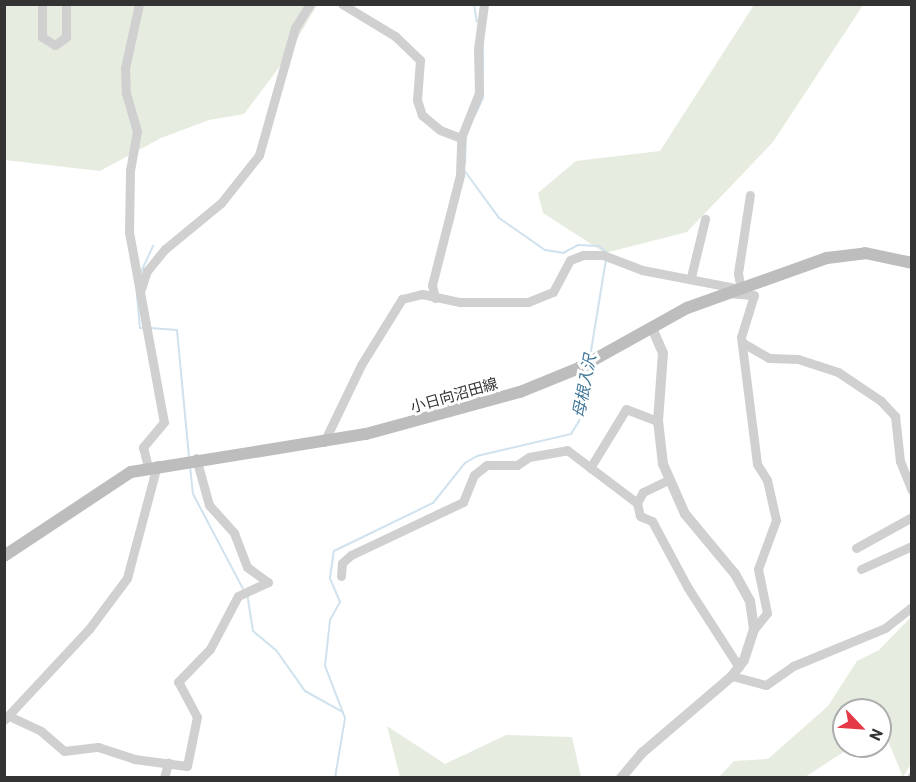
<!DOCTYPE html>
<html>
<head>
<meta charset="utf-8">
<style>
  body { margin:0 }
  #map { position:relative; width:916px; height:782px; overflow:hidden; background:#fff; font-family:Barlow,"Noto Sans JP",sans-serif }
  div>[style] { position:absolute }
  .green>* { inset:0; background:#e6ecdf }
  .stream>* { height:2px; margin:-1px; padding:0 1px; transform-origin:1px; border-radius:1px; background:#cfe2ee }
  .minor>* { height:9px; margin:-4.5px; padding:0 4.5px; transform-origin:4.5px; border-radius:4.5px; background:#d0d0d0 }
  .tertiary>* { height:10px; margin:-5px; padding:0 5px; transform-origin:5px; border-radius:5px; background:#d0d0d0 }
  .secondary>* { height:12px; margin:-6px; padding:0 6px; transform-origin:6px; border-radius:6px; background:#bdbdbd }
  span { translate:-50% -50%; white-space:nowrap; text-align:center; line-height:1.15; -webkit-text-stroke:6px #fff; paint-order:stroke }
  .street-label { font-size:15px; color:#333 }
  .water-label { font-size:16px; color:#3f7597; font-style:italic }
  .frame { position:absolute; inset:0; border:6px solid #333; pointer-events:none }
  .north { position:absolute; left:832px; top:698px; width:60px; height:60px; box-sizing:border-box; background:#fff; border:2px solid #adadad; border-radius:50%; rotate:115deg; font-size:16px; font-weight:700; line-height:24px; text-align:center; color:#333 }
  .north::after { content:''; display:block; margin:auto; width:21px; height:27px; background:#e63946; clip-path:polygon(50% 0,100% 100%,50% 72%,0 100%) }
</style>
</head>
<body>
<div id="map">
  <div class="green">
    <div style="clip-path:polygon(5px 5px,317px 5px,284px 61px,244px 114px,209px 120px,161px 138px,100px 171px,5px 160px)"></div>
    <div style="clip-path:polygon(754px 5px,863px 5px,773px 142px,687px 232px,605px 253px,543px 213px,538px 193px,576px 161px,660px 151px)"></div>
    <div style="clip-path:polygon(911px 617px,911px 764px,903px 777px,886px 736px,880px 737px,880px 710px,844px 710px,844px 746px,853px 746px,805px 777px,719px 777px,734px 761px,768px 759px,828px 706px,857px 661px,879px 650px)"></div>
    <div style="clip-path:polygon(387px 726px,445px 764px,506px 735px,572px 737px,581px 777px,400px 777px)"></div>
  </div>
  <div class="stream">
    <div style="left:474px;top:4px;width:18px;rotate:81deg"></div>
    <div style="left:475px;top:115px;width:19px;rotate:-65deg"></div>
    <div style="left:483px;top:98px;width:56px;rotate:-90deg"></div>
    <div style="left:465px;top:164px;width:27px;rotate:-88deg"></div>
    <div style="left:464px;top:170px;width:59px;rotate:53.9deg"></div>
    <div style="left:499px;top:218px;width:56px;rotate:34.8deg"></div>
    <div style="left:545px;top:250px;width:18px;rotate:9deg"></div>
    <div style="left:563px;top:253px;width:17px;rotate:-28deg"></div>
    <div style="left:578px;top:245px;width:21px;rotate:3deg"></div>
    <div style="left:599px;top:246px;width:11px;rotate:41deg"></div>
    <div style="left:140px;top:274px;width:31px;rotate:-65deg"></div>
    <div style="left:136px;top:285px;width:43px;rotate:84.7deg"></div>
    <div style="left:140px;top:328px;width:4px"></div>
    <div style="left:150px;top:328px;width:27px;rotate:4deg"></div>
    <div style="left:177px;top:330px;width:129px;rotate:84.6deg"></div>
    <div style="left:590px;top:357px;width:99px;rotate:-80.7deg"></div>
    <div style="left:190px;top:466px;width:28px;rotate:84deg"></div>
    <div style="left:193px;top:494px;width:107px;rotate:62.2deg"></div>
    <div style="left:247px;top:593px;width:38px;rotate:81deg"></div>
    <div style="left:253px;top:631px;width:30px;rotate:40deg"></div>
    <div style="left:276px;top:650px;width:50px;rotate:54.7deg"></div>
    <div style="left:305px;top:691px;width:43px;rotate:28.9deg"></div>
    <div style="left:335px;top:778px;width:61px;rotate:-80.5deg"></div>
    <div style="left:345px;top:718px;width:56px;rotate:-111deg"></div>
    <div style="left:325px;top:666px;width:46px;rotate:-83.8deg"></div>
    <div style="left:330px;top:620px;width:21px;rotate:-61deg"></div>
    <div style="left:340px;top:602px;width:26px;rotate:-113deg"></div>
    <div style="left:330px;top:578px;width:27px;rotate:-82deg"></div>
    <div style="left:334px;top:551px;width:110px;rotate:-25.9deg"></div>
    <div style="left:433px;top:503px;width:51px;rotate:-51.3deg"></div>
    <div style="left:465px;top:463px;width:14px;rotate:-30deg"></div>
    <div style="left:477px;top:456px;width:97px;rotate:-13.2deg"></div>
    <div style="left:571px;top:434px;width:15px;rotate:-58deg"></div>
    <div style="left:579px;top:421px;width:54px;rotate:-80.4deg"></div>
  </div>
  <div class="minor">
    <div style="left:42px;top:4px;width:33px;rotate:90deg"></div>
    <div style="left:42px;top:37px;width:15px;rotate:32deg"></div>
    <div style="left:55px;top:45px;width:14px;rotate:-36deg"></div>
    <div style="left:66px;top:37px;width:33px;rotate:-90deg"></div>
    <div style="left:139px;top:4px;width:66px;rotate:102.3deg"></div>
    <div style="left:125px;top:68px;width:25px;rotate:88deg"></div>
    <div style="left:126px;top:93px;width:40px;rotate:74deg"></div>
    <div style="left:137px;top:131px;width:40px;rotate:100deg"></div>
    <div style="left:130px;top:170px;width:62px;rotate:90.9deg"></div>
    <div style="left:129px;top:232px;width:193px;rotate:79.6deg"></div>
    <div style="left:164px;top:422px;width:33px;rotate:130deg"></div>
    <div style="left:143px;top:447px;width:21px;rotate:76deg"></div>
    <div style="left:342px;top:4px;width:62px;rotate:31.1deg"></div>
    <div style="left:395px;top:36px;width:35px;rotate:44deg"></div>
    <div style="left:420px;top:60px;width:40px;rotate:94.3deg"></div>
    <div style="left:417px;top:100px;width:16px;rotate:72deg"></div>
    <div style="left:422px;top:115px;width:23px;rotate:40deg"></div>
    <div style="left:440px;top:130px;width:22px;rotate:21deg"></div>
    <div style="left:691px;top:277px;width:60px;rotate:-76.4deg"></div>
    <div style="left:141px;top:289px;width:19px;rotate:-72deg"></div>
    <div style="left:147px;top:271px;width:28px;rotate:-51deg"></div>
    <div style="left:165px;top:249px;width:72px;rotate:-39.4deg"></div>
    <div style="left:221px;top:203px;width:61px;rotate:-51.6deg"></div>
    <div style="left:259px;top:155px;width:132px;rotate:-74.2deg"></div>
    <div style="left:295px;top:28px;width:28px;rotate:-58deg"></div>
    <div style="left:729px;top:293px;width:25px;rotate:5deg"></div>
    <div style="left:754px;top:295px;width:44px;rotate:107.2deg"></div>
    <div style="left:741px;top:337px;width:128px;rotate:82.8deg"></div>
    <div style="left:757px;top:464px;width:19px;rotate:58deg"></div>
    <div style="left:767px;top:480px;width:41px;rotate:77.3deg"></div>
    <div style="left:776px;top:520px;width:52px;rotate:110.2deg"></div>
    <div style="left:758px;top:569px;width:45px;rotate:78.4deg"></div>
    <div style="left:767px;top:613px;width:21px;rotate:129deg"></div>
    <div style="left:435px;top:298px;width:13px;rotate:-103deg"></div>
    <div style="left:432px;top:285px;width:114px;rotate:-75.7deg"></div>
    <div style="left:460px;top:175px;width:37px;rotate:-88deg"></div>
    <div style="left:461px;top:138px;width:48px;rotate:-68.2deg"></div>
    <div style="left:479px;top:93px;width:44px;rotate:-91.3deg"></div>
    <div style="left:478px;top:49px;width:45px;rotate:-82.4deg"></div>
    <div style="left:743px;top:343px;width:30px;rotate:30deg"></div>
    <div style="left:769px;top:358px;width:29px;rotate:2deg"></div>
    <div style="left:798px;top:359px;width:42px;rotate:18deg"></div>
    <div style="left:838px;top:372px;width:52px;rotate:34deg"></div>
    <div style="left:881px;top:401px;width:21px;rotate:47deg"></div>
    <div style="left:895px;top:416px;width:45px;rotate:83.7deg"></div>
    <div style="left:900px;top:461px;width:31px;rotate:68deg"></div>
    <div style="left:324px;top:442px;width:85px;rotate:-64.3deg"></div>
    <div style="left:361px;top:365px;width:78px;rotate:-58.2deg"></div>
    <div style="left:402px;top:299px;width:21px;rotate:-14deg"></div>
    <div style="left:422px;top:294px;width:40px;rotate:12deg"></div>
    <div style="left:461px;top:302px;width:67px"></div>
    <div style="left:528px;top:302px;width:27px;rotate:-22deg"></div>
    <div style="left:553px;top:292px;width:36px;rotate:-62deg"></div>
    <div style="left:570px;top:260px;width:14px;rotate:-21deg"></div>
    <div style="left:583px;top:255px;width:20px"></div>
    <div style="left:603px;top:255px;width:42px;rotate:21deg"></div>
    <div style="left:642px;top:270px;width:101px;rotate:10.9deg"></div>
    <div style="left:741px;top:289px;width:16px;rotate:-101deg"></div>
    <div style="left:738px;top:273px;width:79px;rotate:-81.3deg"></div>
    <div style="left:196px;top:458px;width:49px;rotate:74.5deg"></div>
    <div style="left:209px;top:505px;width:38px;rotate:48deg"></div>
    <div style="left:234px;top:533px;width:36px;rotate:69deg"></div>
    <div style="left:247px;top:567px;width:26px;rotate:36deg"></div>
    <div style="left:590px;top:468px;width:69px;rotate:-58.6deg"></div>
    <div style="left:626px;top:409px;width:34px;rotate:21deg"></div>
    <div style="left:668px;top:480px;width:28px;rotate:154deg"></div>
    <div style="left:643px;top:492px;width:13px;rotate:119deg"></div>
    <div style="left:637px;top:503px;width:13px;rotate:77deg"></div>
    <div style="left:640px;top:516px;width:13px;rotate:23deg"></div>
    <div style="left:652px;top:521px;width:76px;rotate:61.8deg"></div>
    <div style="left:688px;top:588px;width:94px;rotate:57.2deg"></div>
    <div style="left:856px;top:548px;width:64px;rotate:-29deg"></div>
    <div style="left:861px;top:569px;width:56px;rotate:-24.3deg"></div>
    <div style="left:341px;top:576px;width:13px;rotate:-86deg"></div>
    <div style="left:342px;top:563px;width:12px;rotate:-42deg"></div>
    <div style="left:351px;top:555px;width:124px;rotate:-25.3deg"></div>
    <div style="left:463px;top:502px;width:29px;rotate:-68deg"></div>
    <div style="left:474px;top:475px;width:16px;rotate:-38deg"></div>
    <div style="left:487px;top:465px;width:30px"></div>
    <div style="left:517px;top:465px;width:14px;rotate:-34deg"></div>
    <div style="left:529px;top:457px;width:39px;rotate:-10deg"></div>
    <div style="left:567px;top:450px;width:88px;rotate:37.1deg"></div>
    <div style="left:732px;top:676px;width:35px;rotate:15deg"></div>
    <div style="left:766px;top:685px;width:33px;rotate:-35deg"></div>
    <div style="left:793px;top:666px;width:100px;rotate:-22.4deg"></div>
    <div style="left:885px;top:628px;width:34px;rotate:-38deg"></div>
    <div style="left:9px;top:716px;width:35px;rotate:25deg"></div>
    <div style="left:41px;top:731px;width:30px;rotate:41deg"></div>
    <div style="left:64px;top:751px;width:34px;rotate:-7deg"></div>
    <div style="left:98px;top:747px;width:38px;rotate:18deg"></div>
    <div style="left:134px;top:759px;width:53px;rotate:7.5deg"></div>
    <div style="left:187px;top:766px;width:50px;rotate:-78.5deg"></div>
    <div style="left:197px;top:717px;width:40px;rotate:-118deg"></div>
    <div style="left:178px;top:682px;width:46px;rotate:-45.9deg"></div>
    <div style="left:210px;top:649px;width:60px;rotate:-62.2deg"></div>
    <div style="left:238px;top:596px;width:33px;rotate:-25deg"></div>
    <div style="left:4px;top:720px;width:125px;rotate:-47deg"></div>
    <div style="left:89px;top:629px;width:64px;rotate:-53.3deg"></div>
    <div style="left:127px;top:578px;width:117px;rotate:-75.1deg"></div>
    <div style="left:164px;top:778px;width:16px;rotate:-75deg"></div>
    <div style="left:911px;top:778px;width:2px;rotate:-63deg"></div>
  </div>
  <div class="tertiary">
    <div style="left:621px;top:778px;width:33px;rotate:-50deg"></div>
    <div style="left:642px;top:753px;width:118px;rotate:-40.5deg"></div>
    <div style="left:732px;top:676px;width:20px;rotate:-53deg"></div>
    <div style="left:744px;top:660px;width:33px;rotate:-72deg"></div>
    <div style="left:754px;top:629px;width:28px;rotate:-98deg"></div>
    <div style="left:750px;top:601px;width:31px;rotate:-119deg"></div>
    <div style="left:735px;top:574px;width:78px;rotate:-129.8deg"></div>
    <div style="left:685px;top:514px;width:55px;rotate:-113.7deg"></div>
    <div style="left:663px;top:464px;width:43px;rotate:-96.6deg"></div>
    <div style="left:658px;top:421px;width:68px;rotate:-85.8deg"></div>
    <div style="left:663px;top:353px;width:27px;rotate:-114deg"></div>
  </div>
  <div class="secondary">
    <div style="left:4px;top:556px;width:152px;rotate:-33.5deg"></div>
    <div style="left:131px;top:472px;width:238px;rotate:-9.2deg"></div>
    <div style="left:366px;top:434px;width:160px;rotate:-15.3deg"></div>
    <div style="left:520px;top:392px;width:64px;rotate:-22.1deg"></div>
    <div style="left:579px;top:368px;width:124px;rotate:-29.1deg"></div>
    <div style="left:687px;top:308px;width:149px;rotate:-19.7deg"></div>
    <div style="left:827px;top:258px;width:38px;rotate:-7deg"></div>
    <div style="left:865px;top:253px;width:48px;rotate:12deg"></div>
  </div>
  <div class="street-label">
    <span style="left:454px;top:395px;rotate:-16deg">小日向沼田線</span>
  </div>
  <div class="water-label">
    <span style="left:584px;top:386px;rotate:-79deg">母根入沢</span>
  </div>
  <div class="frame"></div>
  <div class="north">N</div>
</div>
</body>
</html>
